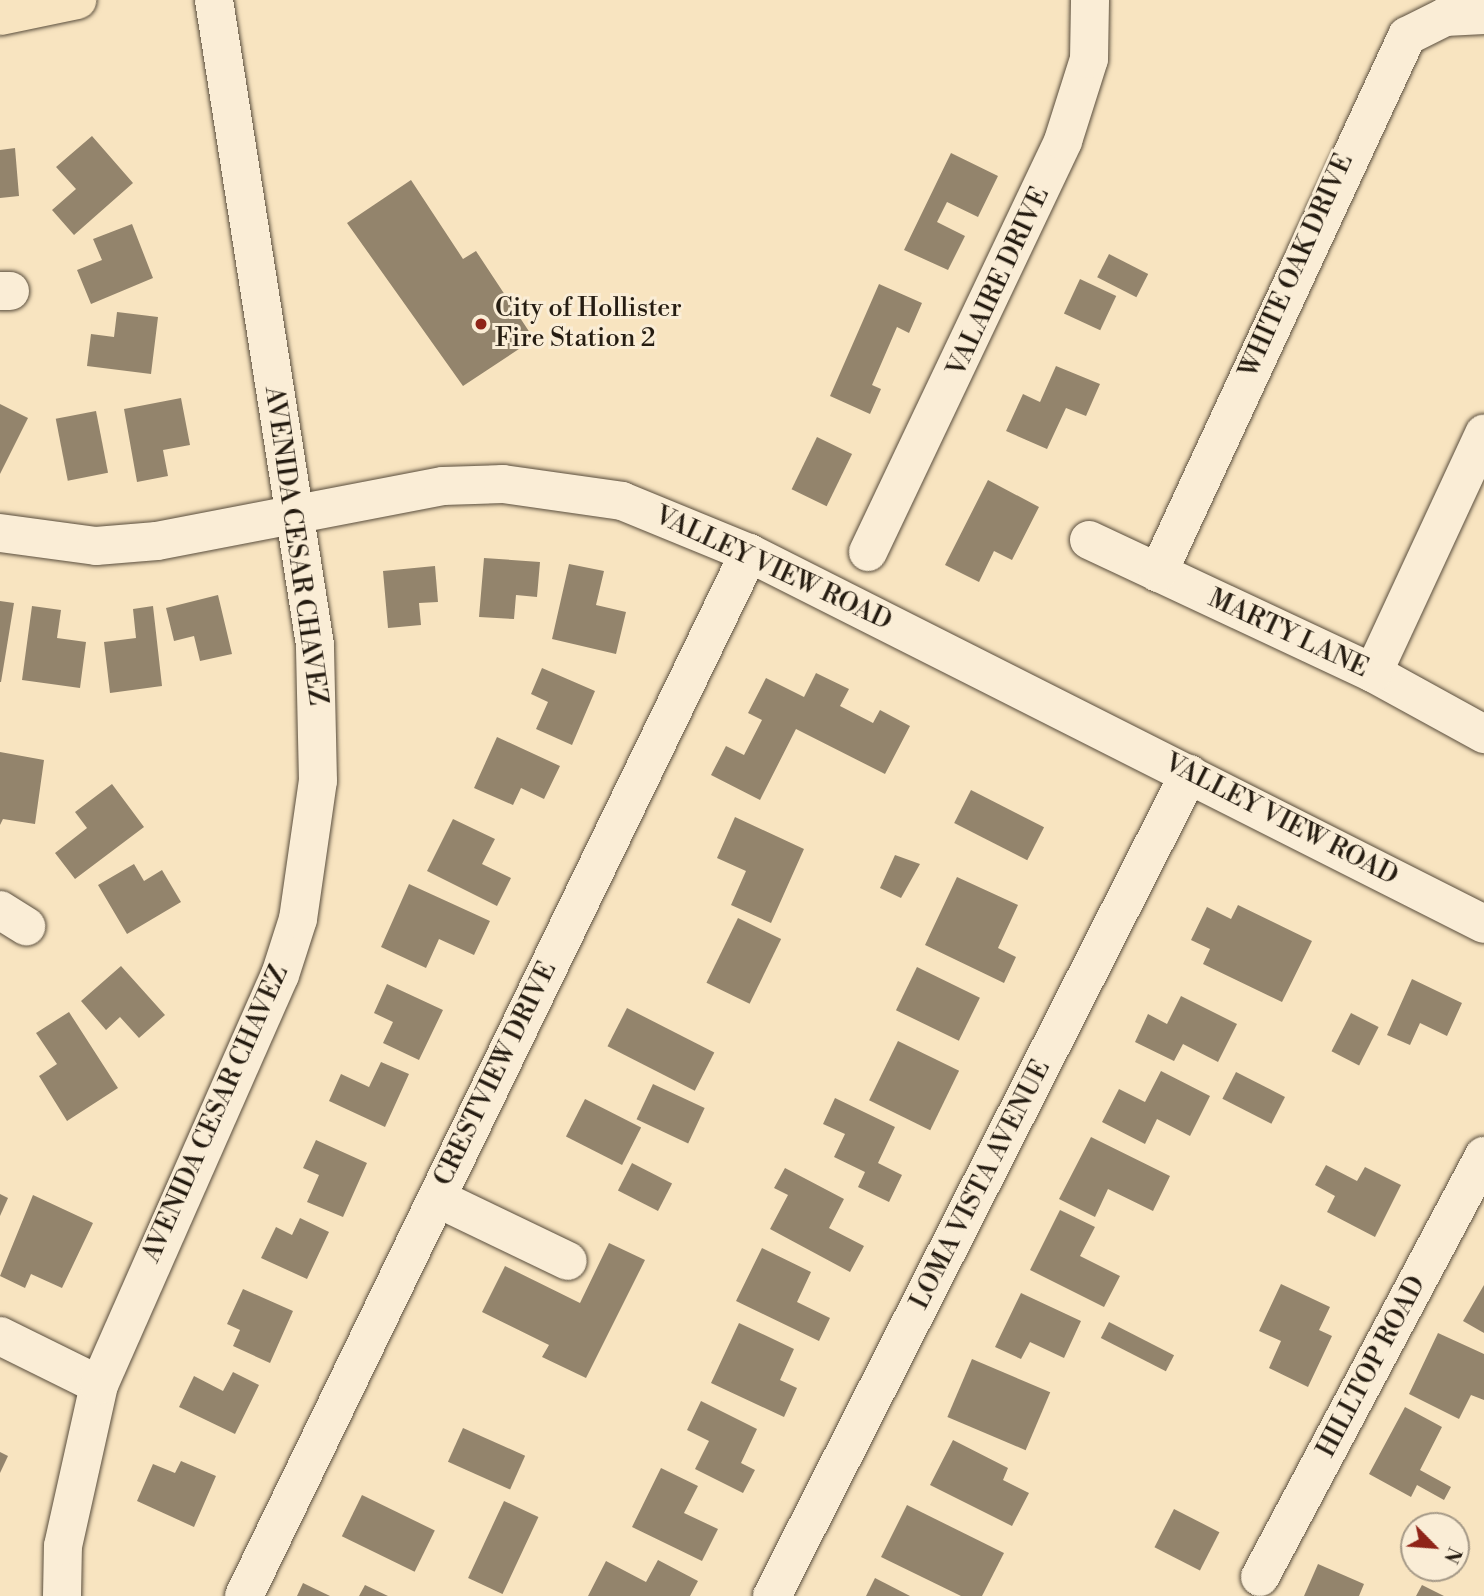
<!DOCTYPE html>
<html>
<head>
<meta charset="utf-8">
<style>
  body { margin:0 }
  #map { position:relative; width:1484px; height:1596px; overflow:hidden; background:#f8e4c0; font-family:"Libre Bodoni",serif }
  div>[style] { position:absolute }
  .building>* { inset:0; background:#93846c; transform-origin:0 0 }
  .roads { filter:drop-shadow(0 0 2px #5a4e3d) drop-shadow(0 0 2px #5a4e3d) }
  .minor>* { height:38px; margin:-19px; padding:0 19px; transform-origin:19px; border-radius:19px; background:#faedd6 }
  .major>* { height:38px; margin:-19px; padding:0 19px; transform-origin:19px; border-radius:19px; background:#f8e4c0 }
  .dots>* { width:19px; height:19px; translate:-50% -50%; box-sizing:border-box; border:4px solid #faedd6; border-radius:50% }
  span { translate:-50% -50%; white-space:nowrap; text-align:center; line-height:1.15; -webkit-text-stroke:6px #faedd6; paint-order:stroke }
  .street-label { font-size:26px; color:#251c11 }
  .poi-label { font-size:26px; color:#251c11 }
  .left { translate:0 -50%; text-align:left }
  .north { position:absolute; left:1400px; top:1512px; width:70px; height:70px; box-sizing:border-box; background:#faedd6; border:2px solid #a59987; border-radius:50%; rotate:115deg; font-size:19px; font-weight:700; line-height:28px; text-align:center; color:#251c11 }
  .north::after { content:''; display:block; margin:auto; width:24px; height:32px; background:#8f2418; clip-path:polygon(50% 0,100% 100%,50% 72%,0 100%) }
</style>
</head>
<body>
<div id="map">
  <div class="building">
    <div style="clip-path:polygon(92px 136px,133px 183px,74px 235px,52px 210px,76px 189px,56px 167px)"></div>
    <div style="clip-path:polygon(15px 148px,19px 196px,0 198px,0 150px)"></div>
    <div style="clip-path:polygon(951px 153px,998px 176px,978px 217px,947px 202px,937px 222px,965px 236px,948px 270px,904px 250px)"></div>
    <div style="clip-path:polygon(411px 180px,463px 259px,476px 251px,534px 339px,463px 386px,347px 223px)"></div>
    <div style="clip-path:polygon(132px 224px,153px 278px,91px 304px,77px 270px,102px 260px,93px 239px)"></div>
    <div style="left:1109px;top:254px;width:44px;height:26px;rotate:27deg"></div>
    <div style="left:1080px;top:279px;width:40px;height:38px;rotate:25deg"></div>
    <div style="clip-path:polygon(879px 284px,922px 303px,909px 333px,897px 327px,872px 385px,881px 389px,870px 414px,830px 396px)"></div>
    <div style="clip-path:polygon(117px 312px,158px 317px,151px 374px,87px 366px,91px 334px,114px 337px)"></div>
    <div style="clip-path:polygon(1056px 366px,1100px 384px,1086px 416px,1066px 408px,1047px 449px,1006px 431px,1023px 394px,1040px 402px)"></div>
    <div style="clip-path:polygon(181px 398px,190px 445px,163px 450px,168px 476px,137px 482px,124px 409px)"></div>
    <div style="clip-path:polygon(0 404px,28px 418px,0 474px)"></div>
    <div style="left:96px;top:411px;width:63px;height:41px;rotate:79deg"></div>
    <div style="left:817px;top:437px;width:39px;height:58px;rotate:26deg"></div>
    <div style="clip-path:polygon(988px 480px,1039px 507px,1012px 560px,994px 551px,979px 582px,945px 565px)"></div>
    <div style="clip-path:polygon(484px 558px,540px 562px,537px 597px,516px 595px,514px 619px,479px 617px)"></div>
    <div style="clip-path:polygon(569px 564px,604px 571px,596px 605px,626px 612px,616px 654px,552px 639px)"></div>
    <div style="clip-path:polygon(435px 566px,438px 602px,419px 603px,421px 625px,388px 628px,383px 571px)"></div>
    <div style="clip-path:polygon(218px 595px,232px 654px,200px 661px,194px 636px,174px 641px,166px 608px)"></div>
    <div style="clip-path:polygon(0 601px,14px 603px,1px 682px,0 682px)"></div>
    <div style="clip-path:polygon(32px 606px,61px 610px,57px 638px,86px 642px,80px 688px,22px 680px)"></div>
    <div style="clip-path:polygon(153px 606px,162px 686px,110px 693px,104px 642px,136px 638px,133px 609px)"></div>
    <div style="clip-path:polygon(542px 668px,595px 691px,572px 745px,536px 729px,548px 702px,531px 694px)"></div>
    <div style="clip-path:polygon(816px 673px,849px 689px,840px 706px,873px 723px,880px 710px,910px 726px,885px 774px,796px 729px,760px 800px,711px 775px,726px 746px,744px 755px,762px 720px,748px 713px,766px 678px,804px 697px)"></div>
    <div style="clip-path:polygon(497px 737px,560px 766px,544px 799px,521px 788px,513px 805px,474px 788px)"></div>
    <div style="clip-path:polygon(0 752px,44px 760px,35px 824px,3px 819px,0 825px)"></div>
    <div style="clip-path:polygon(112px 784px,144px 827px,75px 879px,55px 853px,87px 828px,75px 812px)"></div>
    <div style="left:971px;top:790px;width:82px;height:37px;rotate:27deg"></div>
    <div style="clip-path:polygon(735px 817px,804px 849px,771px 923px,731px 905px,746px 871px,717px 858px)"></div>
    <div style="clip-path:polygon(453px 819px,495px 839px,482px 864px,511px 878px,497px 906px,427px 871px)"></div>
    <div style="clip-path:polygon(895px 855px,920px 864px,901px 898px,880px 888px)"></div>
    <div style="clip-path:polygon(134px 864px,144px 881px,162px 870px,181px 902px,127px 934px,98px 885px)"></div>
    <div style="clip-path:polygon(957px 877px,1018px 905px,998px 948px,1016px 957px,1004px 983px,925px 945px)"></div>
    <div style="clip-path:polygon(409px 884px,490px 921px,474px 955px,439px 939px,426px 968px,381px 947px)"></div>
    <div style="clip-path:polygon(1238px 905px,1312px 941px,1282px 1002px,1203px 964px,1210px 949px,1191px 940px,1207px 907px,1231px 919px)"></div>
    <div style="left:738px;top:918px;width:48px;height:72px;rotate:26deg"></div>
    <div style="clip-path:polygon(121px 966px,165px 1015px,139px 1038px,120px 1017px,106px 1030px,81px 1001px)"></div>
    <div style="left:917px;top:967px;width:70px;height:48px;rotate:26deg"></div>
    <div style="clip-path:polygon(1412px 979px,1462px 1003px,1447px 1036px,1420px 1023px,1410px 1045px,1387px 1035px)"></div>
    <div style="clip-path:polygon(387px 984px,443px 1010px,419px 1060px,383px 1043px,393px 1022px,374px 1013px)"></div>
    <div style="clip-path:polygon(1181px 996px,1237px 1024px,1218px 1062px,1183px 1044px,1174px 1061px,1135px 1042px,1148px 1014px,1167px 1024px)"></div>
    <div style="left:627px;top:1008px;width:98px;height:43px;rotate:27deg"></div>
    <div style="clip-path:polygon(69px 1012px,118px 1088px,67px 1121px,39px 1076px,57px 1064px,36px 1033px)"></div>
    <div style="left:1351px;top:1013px;width:31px;height:43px;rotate:27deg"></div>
    <div style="left:898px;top:1041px;width:68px;height:66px;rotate:26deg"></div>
    <div style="clip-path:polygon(381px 1062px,409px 1074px,385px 1127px,329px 1101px,341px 1074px,369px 1087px)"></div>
    <div style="clip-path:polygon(1161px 1071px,1210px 1096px,1190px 1136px,1157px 1119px,1145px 1144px,1102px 1122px,1119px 1089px,1145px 1102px)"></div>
    <div style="left:1236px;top:1072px;width:55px;height:30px;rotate:27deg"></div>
    <div style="left:653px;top:1084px;width:57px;height:39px;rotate:25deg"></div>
    <div style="clip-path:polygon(835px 1098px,895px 1127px,878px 1163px,902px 1175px,889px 1202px,858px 1187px,865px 1172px,834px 1157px,845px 1134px,823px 1124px)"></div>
    <div style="left:585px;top:1099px;width:63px;height:42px;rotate:27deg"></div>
    <div style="clip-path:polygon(1091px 1137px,1170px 1176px,1153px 1211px,1108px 1189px,1095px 1217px,1059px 1199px)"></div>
    <div style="clip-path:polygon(316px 1140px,367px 1163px,343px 1217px,307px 1202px,319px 1175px,303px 1168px)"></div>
    <div style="left:632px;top:1163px;width:45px;height:31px;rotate:27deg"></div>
    <div style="clip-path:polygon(1326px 1165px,1357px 1181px,1365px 1167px,1401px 1185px,1375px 1237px,1327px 1212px,1335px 1196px,1315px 1185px)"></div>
    <div style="clip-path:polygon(785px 1168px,844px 1199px,829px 1228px,864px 1246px,850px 1272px,770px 1229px,788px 1195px,774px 1188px)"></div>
    <div style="clip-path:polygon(0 1194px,8px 1198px,0 1216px)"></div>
    <div style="clip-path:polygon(33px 1195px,93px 1223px,62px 1288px,31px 1274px,25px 1288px,0 1276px)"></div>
    <div style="clip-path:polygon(1060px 1210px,1095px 1227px,1080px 1256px,1120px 1276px,1104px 1307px,1030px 1270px)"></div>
    <div style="clip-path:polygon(300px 1218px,329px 1232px,307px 1279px,261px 1258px,276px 1227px,292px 1235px)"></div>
    <div style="clip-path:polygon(609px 1243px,645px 1260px,586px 1378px,542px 1357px,549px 1345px,482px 1312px,505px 1266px,580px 1303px)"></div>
    <div style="clip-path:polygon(762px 1248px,811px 1272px,797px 1302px,830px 1318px,819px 1341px,736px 1301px)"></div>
    <div style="clip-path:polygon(1281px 1284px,1330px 1307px,1319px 1330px,1332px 1336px,1308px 1387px,1269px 1368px,1281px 1341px,1259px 1331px)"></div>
    <div style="clip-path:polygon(1484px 1285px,1484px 1333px,1463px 1321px)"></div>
    <div style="clip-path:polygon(243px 1289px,293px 1311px,270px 1363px,233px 1346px,240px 1330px,227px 1324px)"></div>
    <div style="clip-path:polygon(1021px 1293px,1081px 1321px,1064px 1358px,1030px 1342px,1021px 1359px,995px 1347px)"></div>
    <div style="left:1109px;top:1322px;width:73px;height:18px;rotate:27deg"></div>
    <div style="clip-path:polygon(739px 1323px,794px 1349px,780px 1380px,797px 1388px,784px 1417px,711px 1383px)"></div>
    <div style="clip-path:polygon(1438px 1333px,1484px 1354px,1484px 1400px,1471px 1395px,1459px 1419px,1409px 1394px)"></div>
    <div style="left:972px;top:1359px;width:85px;height:63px;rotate:23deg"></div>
    <div style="clip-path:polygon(233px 1372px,259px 1385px,235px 1434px,179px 1407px,194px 1376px,223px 1391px)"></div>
    <div style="clip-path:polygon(701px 1401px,757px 1429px,741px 1463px,755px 1470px,743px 1493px,695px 1469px,709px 1441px,687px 1430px)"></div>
    <div style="clip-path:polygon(1405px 1407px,1442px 1427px,1420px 1470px,1451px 1487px,1444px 1500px,1417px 1485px,1411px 1497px,1369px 1474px)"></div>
    <div style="left:463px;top:1428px;width:68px;height:37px;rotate:24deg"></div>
    <div style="clip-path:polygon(953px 1440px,1008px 1468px,1003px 1480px,1029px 1493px,1012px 1526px,930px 1485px)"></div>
    <div style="clip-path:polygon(0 1452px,8px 1456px,0 1473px)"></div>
    <div style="clip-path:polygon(181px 1461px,216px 1476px,194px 1527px,137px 1501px,153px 1464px,175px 1473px)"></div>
    <div style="clip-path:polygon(661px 1468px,698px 1486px,684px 1513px,718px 1529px,702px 1561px,632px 1527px)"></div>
    <div style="left:362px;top:1495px;width:81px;height:46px;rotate:26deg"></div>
    <div style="left:504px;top:1501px;width:38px;height:85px;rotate:25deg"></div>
    <div style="clip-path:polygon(907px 1505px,1004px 1553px,982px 1596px,961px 1596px,881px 1557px)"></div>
    <div style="left:1174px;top:1509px;width:51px;height:43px;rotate:27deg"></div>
    <div style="clip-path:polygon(658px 1560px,698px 1581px,690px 1596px,588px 1596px,606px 1561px,646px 1582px)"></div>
    <div style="clip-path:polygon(1318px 1564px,1364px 1584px,1359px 1596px,1304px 1596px)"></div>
    <div style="clip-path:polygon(875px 1578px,910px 1596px,866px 1596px)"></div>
    <div style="clip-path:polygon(303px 1583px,330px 1596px,297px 1596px)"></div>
    <div style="clip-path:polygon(365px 1585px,388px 1596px,359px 1596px)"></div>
    <div style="clip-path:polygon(1422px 1585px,1444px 1596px,1416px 1596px)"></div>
  </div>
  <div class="roads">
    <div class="minor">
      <div style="left:0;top:291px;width:10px"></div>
      <div style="left:0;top:533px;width:97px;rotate:7.7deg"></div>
      <div style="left:96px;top:546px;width:61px;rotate:-4.7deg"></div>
      <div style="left:157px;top:541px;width:291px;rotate:-10.9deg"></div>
      <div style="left:443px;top:486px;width:60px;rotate:-1.9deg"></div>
      <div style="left:503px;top:484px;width:120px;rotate:8.1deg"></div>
      <div style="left:622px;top:501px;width:137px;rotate:22.3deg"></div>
      <div style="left:749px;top:553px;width:823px;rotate:26.78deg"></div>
      <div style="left:1089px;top:540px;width:314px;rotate:25.1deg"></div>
      <div style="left:1373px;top:673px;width:127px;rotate:28.8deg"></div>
      <div style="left:868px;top:552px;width:455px;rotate:-64.6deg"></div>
      <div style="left:1063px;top:141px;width:86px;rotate:-72.4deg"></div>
      <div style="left:1089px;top:59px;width:59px;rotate:-89deg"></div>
      <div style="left:1158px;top:573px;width:592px;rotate:-65.12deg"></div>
      <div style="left:1407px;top:36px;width:42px;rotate:-26.6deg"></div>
      <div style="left:1445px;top:17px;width:39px;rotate:-3deg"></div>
      <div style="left:1373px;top:673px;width:264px;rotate:-65.1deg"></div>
      <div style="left:0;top:910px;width:31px;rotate:32deg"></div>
      <div style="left:437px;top:1198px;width:145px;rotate:25.7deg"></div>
      <div style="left:0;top:1336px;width:110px;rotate:26.3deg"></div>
      <div style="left:1260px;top:1577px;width:477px;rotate:-62deg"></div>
      <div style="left:62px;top:1596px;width:50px;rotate:-88.9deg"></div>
      <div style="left:63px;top:1546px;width:165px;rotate:-77.4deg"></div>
      <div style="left:99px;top:1385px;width:448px;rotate:-66.2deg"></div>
      <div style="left:280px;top:975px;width:59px;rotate:-72.2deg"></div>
      <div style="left:298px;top:919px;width:139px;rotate:-81.8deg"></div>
      <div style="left:318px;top:781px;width:136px;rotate:-91.3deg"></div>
      <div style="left:315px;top:645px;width:653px;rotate:-98.9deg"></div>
      <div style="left:244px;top:1596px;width:1159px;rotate:-64.16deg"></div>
      <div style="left:772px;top:1596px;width:922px;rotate:-63.1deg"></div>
    </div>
    <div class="major">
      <div style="left:0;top:16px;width:79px;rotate:-11.7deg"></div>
    </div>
  </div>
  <div class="dots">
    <div style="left:481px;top:324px;background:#8f2418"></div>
  </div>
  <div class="street-label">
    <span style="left:1297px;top:266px;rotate:-66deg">WHITE OAK DRIVE</span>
    <span style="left:999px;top:282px;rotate:-65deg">VALAIRE DRIVE</span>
    <span style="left:295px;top:546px;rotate:82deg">AVENIDA CESAR CHAVEZ</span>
    <span style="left:773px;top:569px;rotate:25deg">VALLEY VIEW ROAD</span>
    <span style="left:1288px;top:634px;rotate:25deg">MARTY LANE</span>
    <span style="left:1281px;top:820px;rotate:27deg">VALLEY VIEW ROAD</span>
    <span style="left:496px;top:1074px;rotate:-64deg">CRESTVIEW DRIVE</span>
    <span style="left:216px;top:1114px;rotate:-66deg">AVENIDA CESAR CHAVEZ</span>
    <span style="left:981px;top:1185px;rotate:-63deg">LOMA VISTA AVENUE</span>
    <span style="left:1372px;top:1367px;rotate:-62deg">HILLTOP ROAD</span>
  </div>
  <div class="poi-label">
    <span class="left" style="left:495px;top:324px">City of Hollister<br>Fire Station 2</span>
  </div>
  <div class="north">N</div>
</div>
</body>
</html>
